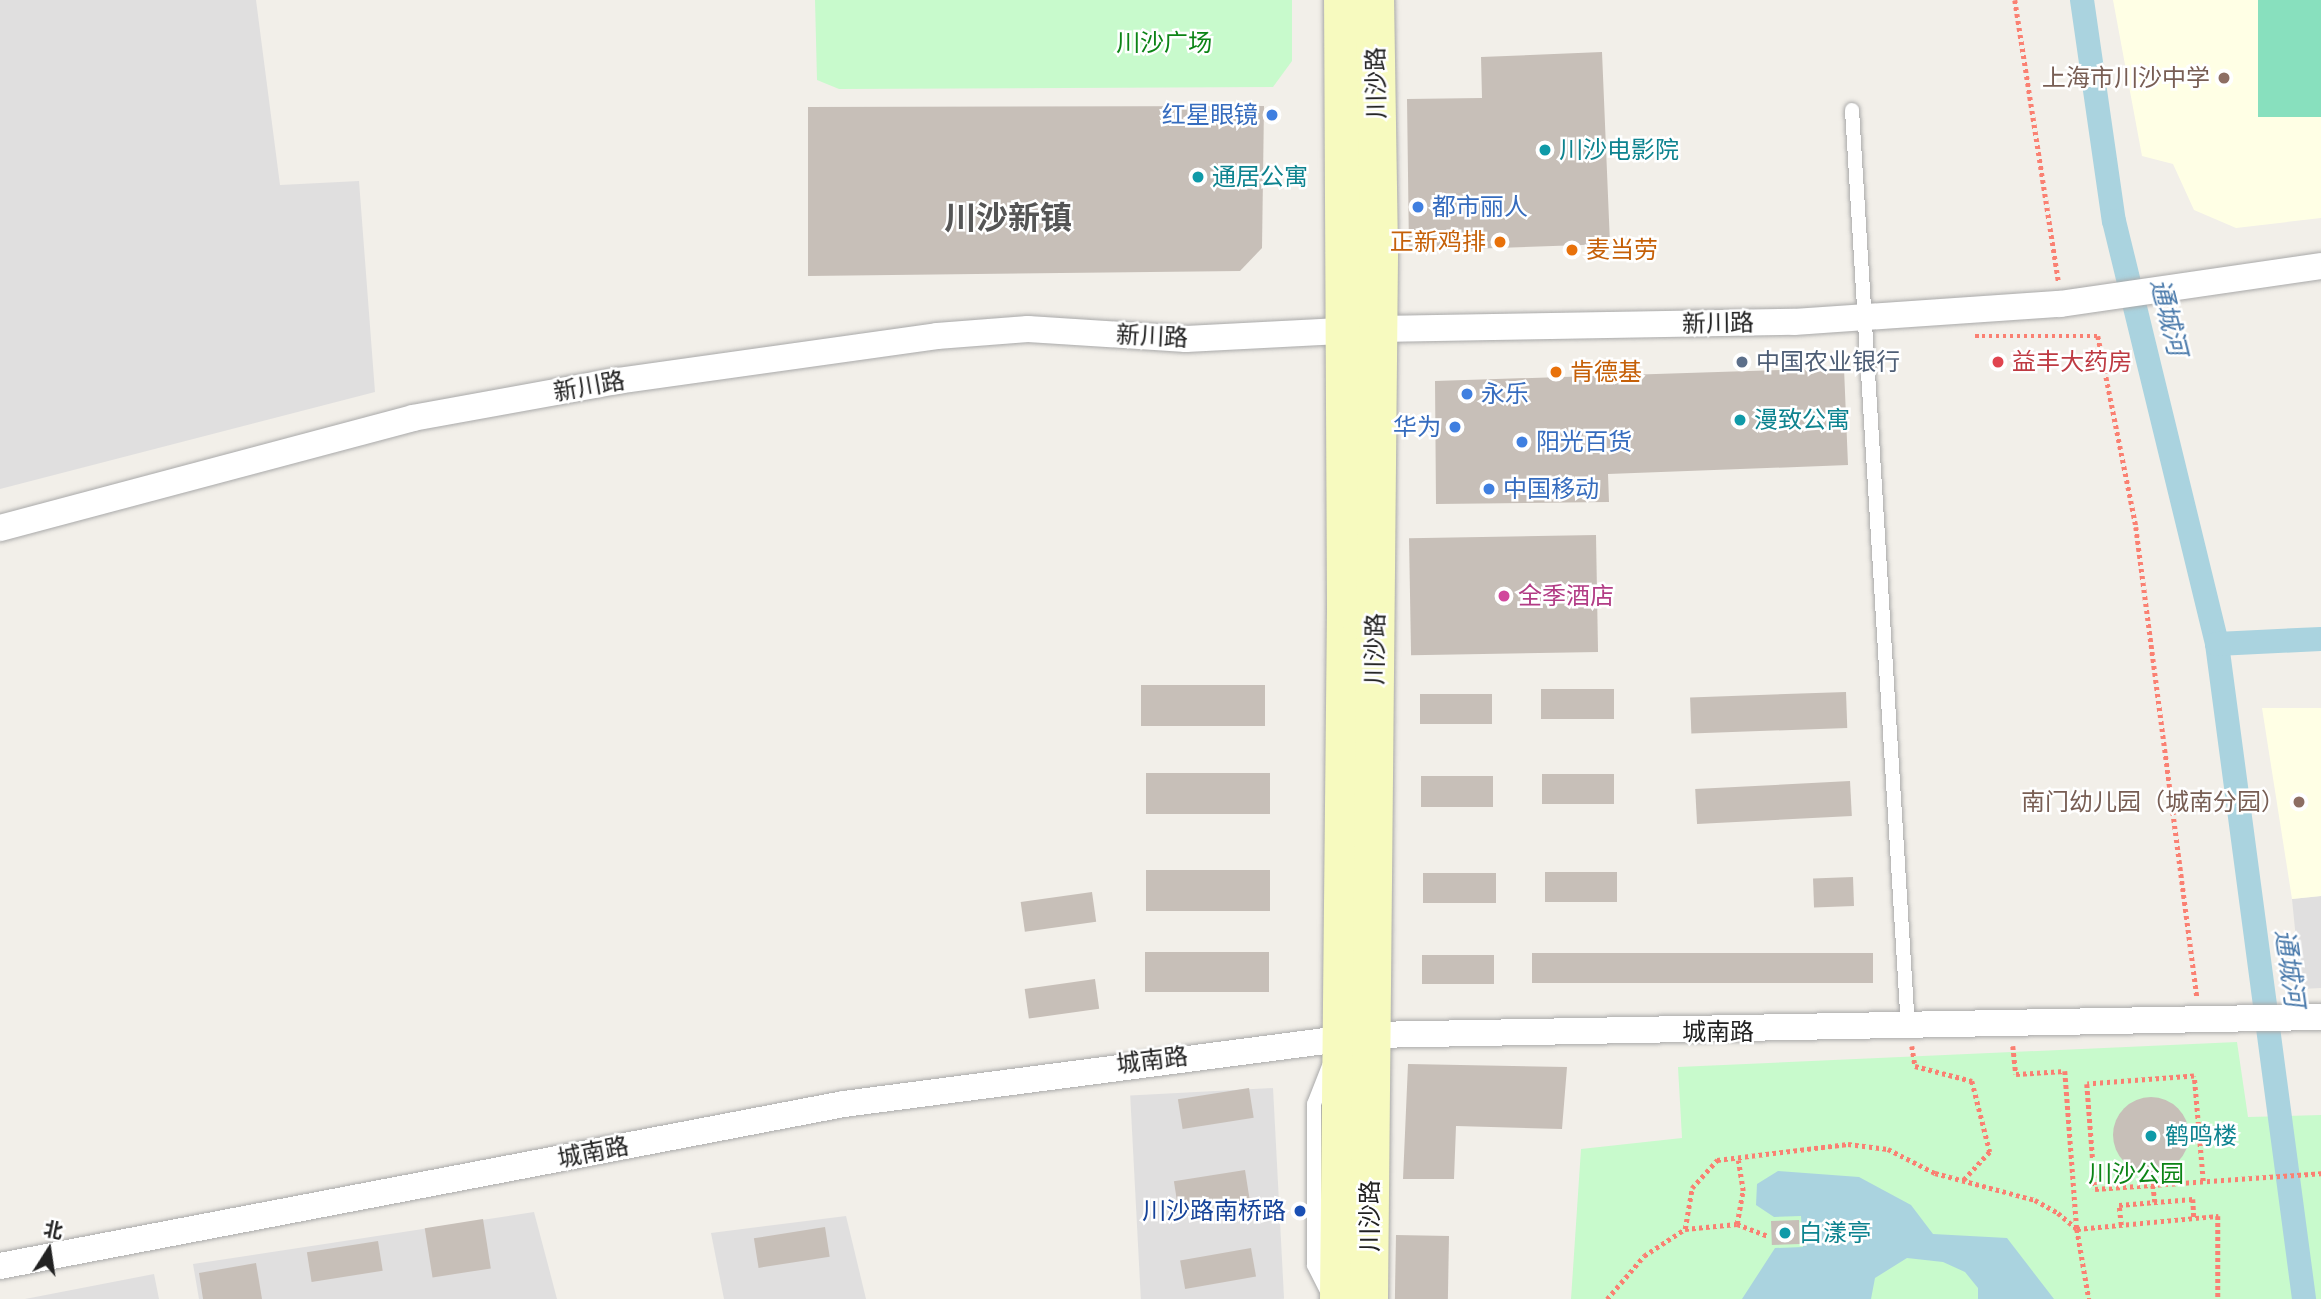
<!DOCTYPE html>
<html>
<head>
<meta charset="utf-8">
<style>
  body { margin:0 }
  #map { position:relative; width:2321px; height:1299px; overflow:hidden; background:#f2efe9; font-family:"IBM Plex Sans","Noto Sans SC",sans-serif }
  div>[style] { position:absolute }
  .residential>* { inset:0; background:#e0dfdf; transform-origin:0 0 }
  .education>* { inset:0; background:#ffffe5 }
  .park>* { inset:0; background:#c8facc }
  .pitch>* { inset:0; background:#88e0be; transform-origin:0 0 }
  .water>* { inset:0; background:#aad3df }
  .canal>* { height:24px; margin:-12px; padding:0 12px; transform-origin:12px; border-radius:12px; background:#aad3df }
  .building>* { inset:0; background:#c7bfb8; transform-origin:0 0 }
  .round { border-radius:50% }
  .path>* { height:4.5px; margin-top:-2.25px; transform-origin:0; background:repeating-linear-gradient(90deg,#fa8072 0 3.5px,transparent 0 7px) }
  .roads { filter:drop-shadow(0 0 2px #a9a9a9) drop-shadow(0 0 2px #a9a9a9) }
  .service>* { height:14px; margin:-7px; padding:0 7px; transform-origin:7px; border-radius:7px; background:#fff }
  .minor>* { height:26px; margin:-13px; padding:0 13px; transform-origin:13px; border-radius:13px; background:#fff }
  .secondary>* { height:38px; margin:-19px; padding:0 19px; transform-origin:19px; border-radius:19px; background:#f7fabf }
  .dots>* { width:19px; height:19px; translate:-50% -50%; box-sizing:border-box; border:4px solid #fff; border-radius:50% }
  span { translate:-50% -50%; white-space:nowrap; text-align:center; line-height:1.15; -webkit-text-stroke:5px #fff; paint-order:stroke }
  .park-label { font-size:24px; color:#0c8416 }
  .education-label { font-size:24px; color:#785e54 }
  .right { translate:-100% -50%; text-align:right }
  .street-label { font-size:24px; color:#222 }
  .shop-label { font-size:24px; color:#366cbe }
  .left { translate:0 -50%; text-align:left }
  .culture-label { font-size:24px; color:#0d838f }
  .food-label { font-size:24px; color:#c56008 }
  .service-label { font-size:24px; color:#4e5e75 }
  .health-label { font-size:24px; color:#be3a42 }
  .hotel-label { font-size:24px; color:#b23c85 }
  .transit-label { font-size:24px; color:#164399 }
  .water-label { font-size:26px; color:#4a7aab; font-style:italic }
  .district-label { font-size:32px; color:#555; font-weight:700 }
  .north { position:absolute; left:14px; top:1215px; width:70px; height:70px; -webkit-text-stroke:5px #fff; paint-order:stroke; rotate:12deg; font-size:19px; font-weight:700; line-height:28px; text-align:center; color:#222 }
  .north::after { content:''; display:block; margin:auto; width:24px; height:32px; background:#222; clip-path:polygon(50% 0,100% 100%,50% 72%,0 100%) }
</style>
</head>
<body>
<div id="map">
  <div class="residential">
    <div style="clip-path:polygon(0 0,256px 0,280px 185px,359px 181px,375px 392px,0 489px)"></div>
    <div style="clip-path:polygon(2321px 896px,2321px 988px,2301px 989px,2292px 899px)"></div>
    <div style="left:1273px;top:1088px;width:211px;height:143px;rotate:87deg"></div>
    <div style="clip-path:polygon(534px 1212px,557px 1299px,199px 1299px,193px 1264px)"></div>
    <div style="clip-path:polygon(846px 1216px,866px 1299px,724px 1299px,711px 1233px)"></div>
    <div style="clip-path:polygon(154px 1274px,159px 1299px,25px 1299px)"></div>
  </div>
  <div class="education">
    <div style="clip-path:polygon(2113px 0,2321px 0,2321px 218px,2236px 228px,2194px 210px,2173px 164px,2142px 156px)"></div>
    <div style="clip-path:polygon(2262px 708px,2321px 708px,2321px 896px,2292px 899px)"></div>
  </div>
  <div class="park">
    <div style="clip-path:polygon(815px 0,1292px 0,1292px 61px,1273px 87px,839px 89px,817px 80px)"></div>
    <div style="clip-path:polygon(2237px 1042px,2248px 1117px,2321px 1115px,2321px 1299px,1571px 1299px,1581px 1149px,1682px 1138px,1678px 1067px)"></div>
  </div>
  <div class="pitch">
    <div style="left:2258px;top:0;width:63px;height:117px"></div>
  </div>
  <div class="water">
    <div style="clip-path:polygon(1778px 1171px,1859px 1177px,1911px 1205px,1933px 1234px,2007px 1238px,2054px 1299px,1978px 1299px,1978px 1288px,1965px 1272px,1943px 1262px,1907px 1258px,1875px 1278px,1871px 1299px,1742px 1299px,1775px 1248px,1803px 1247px,1801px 1216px,1774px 1217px,1756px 1205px,1757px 1184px)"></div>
  </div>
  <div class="canal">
    <div style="left:2082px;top:0;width:223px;rotate:81.8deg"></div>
    <div style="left:2114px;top:221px;width:435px;rotate:76.3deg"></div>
    <div style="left:2217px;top:644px;width:661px;rotate:82.43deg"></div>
    <div style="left:2217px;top:644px;width:104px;rotate:-2.8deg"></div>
  </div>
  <div class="building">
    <div style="clip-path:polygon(1602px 52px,1610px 244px,1409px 251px,1407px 99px,1482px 98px,1481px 57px)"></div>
    <div style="clip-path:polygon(1264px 106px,1262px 248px,1240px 271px,808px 276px,808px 107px)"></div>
    <div style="clip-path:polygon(1844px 368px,1848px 465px,1608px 474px,1609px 502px,1436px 504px,1435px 381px)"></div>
    <div style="left:1596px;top:535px;width:117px;height:187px;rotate:89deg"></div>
    <div style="left:1141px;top:685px;width:124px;height:41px"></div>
    <div style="left:1541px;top:689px;width:73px;height:30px"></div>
    <div style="left:1846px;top:692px;width:36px;height:156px;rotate:88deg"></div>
    <div style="left:1420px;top:694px;width:72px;height:30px"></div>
    <div style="left:1146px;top:773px;width:124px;height:41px"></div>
    <div style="left:1542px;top:774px;width:72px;height:30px"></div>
    <div style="left:1421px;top:776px;width:72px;height:31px"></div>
    <div style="left:1850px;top:781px;width:35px;height:155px;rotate:87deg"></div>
    <div style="left:1270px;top:870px;width:41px;height:124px;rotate:90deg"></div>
    <div style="left:1545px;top:872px;width:72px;height:30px"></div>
    <div style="left:1423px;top:873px;width:73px;height:30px"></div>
    <div style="left:1853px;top:877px;width:29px;height:40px;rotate:88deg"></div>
    <div style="left:1092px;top:892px;width:30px;height:72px;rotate:82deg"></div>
    <div style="left:1145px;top:952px;width:124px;height:40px"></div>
    <div style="left:1532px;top:953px;width:341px;height:30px"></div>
    <div style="left:1422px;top:955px;width:72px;height:29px"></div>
    <div style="left:1095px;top:979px;width:30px;height:71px;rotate:82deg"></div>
    <div style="clip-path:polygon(1408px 1064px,1567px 1067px,1562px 1129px,1456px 1126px,1454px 1179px,1403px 1179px)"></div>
    <div style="left:1249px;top:1088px;width:30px;height:72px;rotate:81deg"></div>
    <div class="round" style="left:2113px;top:1097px;width:76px;height:76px"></div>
    <div style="left:1245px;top:1170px;width:30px;height:72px;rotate:81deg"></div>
    <div style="left:483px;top:1219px;width:50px;height:59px;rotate:81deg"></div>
    <div style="left:1799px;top:1220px;width:24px;height:28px;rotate:88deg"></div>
    <div style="left:825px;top:1227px;width:30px;height:72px;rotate:81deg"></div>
    <div style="left:1396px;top:1235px;width:53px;height:64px;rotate:1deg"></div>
    <div style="left:378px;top:1241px;width:30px;height:72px;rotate:81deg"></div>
    <div style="left:1251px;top:1248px;width:29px;height:72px;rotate:80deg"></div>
    <div style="clip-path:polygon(256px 1263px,262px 1299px,203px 1299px,199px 1273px)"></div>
  </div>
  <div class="path">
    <div style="left:2015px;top:0;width:286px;rotate:81.2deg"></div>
    <div style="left:1975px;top:336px;width:123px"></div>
    <div style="left:2098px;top:336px;width:195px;rotate:78.7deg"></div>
    <div style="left:2136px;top:527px;width:475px;rotate:82.6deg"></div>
    <div style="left:1912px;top:1046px;width:20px;rotate:81deg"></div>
    <div style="left:1915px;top:1066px;width:59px;rotate:14.7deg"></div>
    <div style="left:1972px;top:1081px;width:73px;rotate:75.8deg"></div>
    <div style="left:1990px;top:1152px;width:40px;rotate:133deg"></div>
    <div style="left:2013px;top:1046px;width:28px;rotate:84deg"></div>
    <div style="left:2016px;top:1074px;width:49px;rotate:-3.5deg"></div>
    <div style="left:2065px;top:1071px;width:158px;rotate:85.7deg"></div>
    <div style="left:2077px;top:1229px;width:142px;rotate:-5.3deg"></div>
    <div style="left:2218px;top:1216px;width:83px;rotate:90deg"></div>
    <div style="left:2203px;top:1181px;width:105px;rotate:-94.9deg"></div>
    <div style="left:2194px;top:1076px;width:107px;rotate:175.7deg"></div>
    <div style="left:2087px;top:1084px;width:105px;rotate:85.6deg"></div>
    <div style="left:2095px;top:1189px;width:227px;rotate:-4deg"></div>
    <div style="left:2153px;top:1185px;width:17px;rotate:83deg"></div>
    <div style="left:1737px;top:1224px;width:34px;rotate:-80deg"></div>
    <div style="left:1743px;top:1191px;width:31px;rotate:-99deg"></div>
    <div style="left:2121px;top:1225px;width:20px;rotate:-96deg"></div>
    <div style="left:2119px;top:1205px;width:74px;rotate:-4.6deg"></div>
    <div style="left:2193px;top:1199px;width:19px;rotate:87deg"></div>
    <div style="left:1685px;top:1229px;width:52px;rotate:-5.5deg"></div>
    <div style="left:1737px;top:1224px;width:33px;rotate:21deg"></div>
    <div style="left:1607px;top:1299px;width:57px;rotate:-49.3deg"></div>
    <div style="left:1644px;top:1256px;width:49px;rotate:-33.4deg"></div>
    <div style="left:1685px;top:1229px;width:42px;rotate:-80.3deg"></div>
    <div style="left:1692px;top:1188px;width:38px;rotate:-48deg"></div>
    <div style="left:1717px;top:1160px;width:132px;rotate:-7deg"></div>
    <div style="left:1848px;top:1144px;width:40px;rotate:7.1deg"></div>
    <div style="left:1888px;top:1149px;width:53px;rotate:27.1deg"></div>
    <div style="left:1935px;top:1173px;width:104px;rotate:15.1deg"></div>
    <div style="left:2035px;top:1200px;width:26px;rotate:29deg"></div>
    <div style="left:2058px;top:1213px;width:25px;rotate:40deg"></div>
    <div style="left:2077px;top:1229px;width:71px;rotate:80.3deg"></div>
  </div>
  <div class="roads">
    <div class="service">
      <div style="left:1852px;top:110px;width:920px;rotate:86.51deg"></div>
      <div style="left:1327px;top:1291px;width:29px;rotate:-117deg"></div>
      <div style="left:1314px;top:1265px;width:161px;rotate:-90deg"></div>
      <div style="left:1314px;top:1104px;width:41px;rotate:-68.5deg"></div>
    </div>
    <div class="minor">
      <div style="left:0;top:528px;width:427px;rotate:-14.9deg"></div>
      <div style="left:413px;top:418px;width:207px;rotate:-10.3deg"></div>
      <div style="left:617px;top:381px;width:323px;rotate:-8deg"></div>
      <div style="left:937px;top:336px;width:91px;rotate:-4.4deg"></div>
      <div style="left:1028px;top:329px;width:158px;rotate:3.6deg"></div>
      <div style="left:1186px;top:339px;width:193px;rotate:-3deg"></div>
      <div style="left:1379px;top:329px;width:415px;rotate:-1deg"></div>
      <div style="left:1794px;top:322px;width:267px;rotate:-3.9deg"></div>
      <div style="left:2060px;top:304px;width:264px;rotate:-8.3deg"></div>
      <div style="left:0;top:1266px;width:859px;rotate:-10.87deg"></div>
      <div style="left:844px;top:1104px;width:531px;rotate:-7.46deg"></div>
      <div style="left:1371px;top:1035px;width:950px;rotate:-1.09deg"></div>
    </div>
    <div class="secondary">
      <div style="left:1339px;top:1299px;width:690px;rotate:-89.42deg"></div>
      <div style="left:1346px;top:609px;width:609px;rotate:-90.28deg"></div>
      <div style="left:1369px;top:1299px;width:1049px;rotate:-89.45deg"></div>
      <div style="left:1379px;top:250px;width:250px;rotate:-90.9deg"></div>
    </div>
  </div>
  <div class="dots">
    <div style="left:2224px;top:78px;background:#8d6e63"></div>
    <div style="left:1272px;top:115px;background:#3f7fe0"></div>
    <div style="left:1545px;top:150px;background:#0f9aa8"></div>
    <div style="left:1198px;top:177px;background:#0f9aa8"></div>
    <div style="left:1418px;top:207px;background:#3f7fe0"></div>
    <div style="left:1500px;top:242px;background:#e8710a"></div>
    <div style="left:1572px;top:250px;background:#e8710a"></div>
    <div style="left:1742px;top:362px;background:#5c6f8a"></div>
    <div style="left:1998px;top:362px;background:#e0444e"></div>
    <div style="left:1556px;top:372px;background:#e8710a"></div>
    <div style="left:1467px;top:394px;background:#3f7fe0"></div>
    <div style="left:1740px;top:420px;background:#0f9aa8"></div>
    <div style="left:1455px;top:427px;background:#3f7fe0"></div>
    <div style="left:1522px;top:442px;background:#3f7fe0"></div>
    <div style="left:1489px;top:489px;background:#3f7fe0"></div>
    <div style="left:1504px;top:596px;background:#d1479c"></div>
    <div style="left:2299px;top:802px;background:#8d6e63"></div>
    <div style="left:2151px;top:1136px;background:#0f9aa8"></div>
    <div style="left:1300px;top:1211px;background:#1a4fb4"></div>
    <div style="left:1785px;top:1233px;background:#0f9aa8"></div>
  </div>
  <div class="park-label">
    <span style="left:1164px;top:43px">川沙广场</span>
    <span style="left:2136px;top:1174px">川沙公园</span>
  </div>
  <div class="education-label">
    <span class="right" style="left:2210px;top:78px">上海市川沙中学</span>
    <span class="right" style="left:2285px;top:802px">南门幼儿园（城南分园）</span>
  </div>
  <div class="street-label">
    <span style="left:1376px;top:83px;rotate:-91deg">川沙路</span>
    <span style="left:1718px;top:323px;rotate:-1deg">新川路</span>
    <span style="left:1152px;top:336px;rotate:3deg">新川路</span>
    <span style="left:589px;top:386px;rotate:-10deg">新川路</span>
    <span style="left:1375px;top:649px;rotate:-89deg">川沙路</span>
    <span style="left:1718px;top:1032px">城南路</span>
    <span style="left:1152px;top:1060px;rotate:-7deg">城南路</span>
    <span style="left:593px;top:1152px;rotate:-11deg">城南路</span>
    <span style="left:1370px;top:1216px;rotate:-90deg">川沙路</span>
  </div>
  <div class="shop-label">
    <span class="right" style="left:1258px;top:115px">红星眼镜</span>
    <span class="left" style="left:1432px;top:207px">都市丽人</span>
    <span class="left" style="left:1481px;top:394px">永乐</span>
    <span class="right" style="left:1441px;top:427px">华为</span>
    <span class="left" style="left:1536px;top:442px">阳光百货</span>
    <span class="left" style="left:1503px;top:489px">中国移动</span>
  </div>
  <div class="culture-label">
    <span class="left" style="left:1559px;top:150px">川沙电影院</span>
    <span class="left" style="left:1212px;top:177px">通居公寓</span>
    <span class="left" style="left:1754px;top:420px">漫致公寓</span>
    <span class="left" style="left:2165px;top:1136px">鹤鸣楼</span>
    <span class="left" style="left:1799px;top:1233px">白漾亭</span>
  </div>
  <div class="food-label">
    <span class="right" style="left:1486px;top:242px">正新鸡排</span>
    <span class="left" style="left:1586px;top:250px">麦当劳</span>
    <span class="left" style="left:1570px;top:372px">肯德基</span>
  </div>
  <div class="service-label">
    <span class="left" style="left:1756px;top:362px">中国农业银行</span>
  </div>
  <div class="health-label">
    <span class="left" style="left:2012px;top:362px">益丰大药房</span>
  </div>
  <div class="hotel-label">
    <span class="left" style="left:1518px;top:596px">全季酒店</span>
  </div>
  <div class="transit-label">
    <span class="right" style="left:1286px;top:1211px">川沙路南桥路</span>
  </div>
  <div class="water-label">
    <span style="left:2169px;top:317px;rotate:76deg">通城河</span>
    <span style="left:2290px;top:968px;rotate:82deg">通城河</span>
  </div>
  <div class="district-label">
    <span style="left:1008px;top:217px">川沙新镇</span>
  </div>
  <div class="north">北</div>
</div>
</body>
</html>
